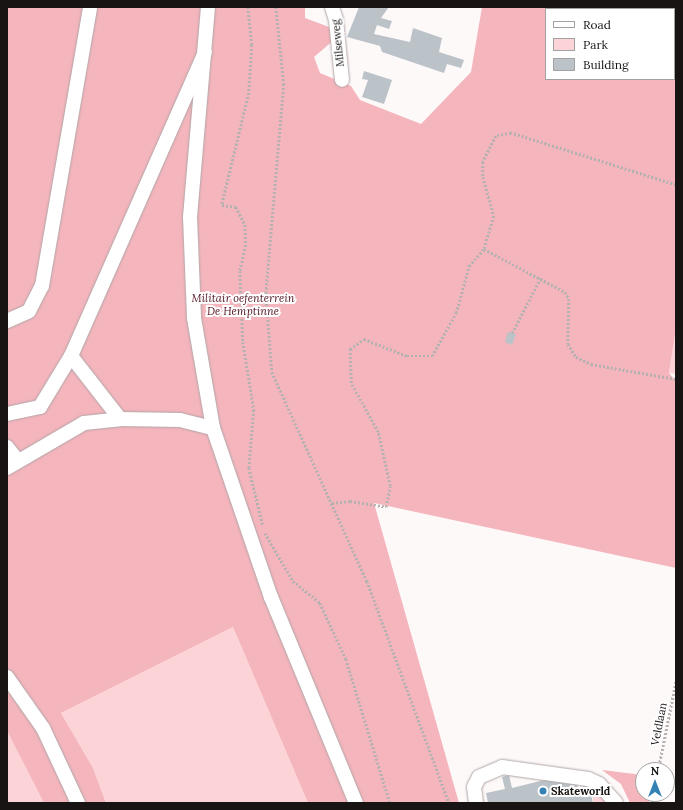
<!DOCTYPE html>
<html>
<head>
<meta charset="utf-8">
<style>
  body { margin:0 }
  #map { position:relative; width:683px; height:810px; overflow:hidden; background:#fef9f9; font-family:Lora,serif }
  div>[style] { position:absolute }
  .green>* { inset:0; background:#fcd3d7 }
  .forest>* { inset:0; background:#f5b5bd }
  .building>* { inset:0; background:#bbc3c9 }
  .path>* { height:2.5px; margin-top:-1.25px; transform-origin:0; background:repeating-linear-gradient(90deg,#b5b1b1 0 2px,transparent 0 4px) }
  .roads { filter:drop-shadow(0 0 1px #b1a6a7) drop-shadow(0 0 1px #b1a6a7) }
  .minor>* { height:14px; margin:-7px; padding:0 7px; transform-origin:7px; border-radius:7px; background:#fff }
  .dots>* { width:11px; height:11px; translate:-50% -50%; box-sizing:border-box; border:2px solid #fff; border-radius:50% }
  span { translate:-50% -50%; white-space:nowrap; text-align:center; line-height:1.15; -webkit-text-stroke:4px #fff; paint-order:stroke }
  .street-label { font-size:11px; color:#181414 }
  .park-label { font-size:11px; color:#511322; font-style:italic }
  .poi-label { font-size:11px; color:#181414; font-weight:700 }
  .left { translate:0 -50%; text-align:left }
  .frame { position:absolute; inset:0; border:8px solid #181414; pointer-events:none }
  .legend { position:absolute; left:545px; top:8px; width:130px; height:72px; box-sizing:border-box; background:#fff; border:1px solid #a3a1a1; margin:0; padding:5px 7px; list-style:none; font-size:12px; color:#181414 }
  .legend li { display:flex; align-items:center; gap:8px; height:20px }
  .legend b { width:20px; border:1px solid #a3a1a1 }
  .north { position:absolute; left:635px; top:762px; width:40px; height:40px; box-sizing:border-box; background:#fff; border:1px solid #a3a1a1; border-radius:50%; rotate:0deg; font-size:11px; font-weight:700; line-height:16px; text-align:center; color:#181414 }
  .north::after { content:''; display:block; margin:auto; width:14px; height:18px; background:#3482b4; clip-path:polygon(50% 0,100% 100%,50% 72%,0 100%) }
</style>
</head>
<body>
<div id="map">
  <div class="green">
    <div style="clip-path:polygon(676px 328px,676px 374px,669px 373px)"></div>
    <div style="clip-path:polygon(233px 627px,308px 803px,106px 803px,93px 768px,61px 713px)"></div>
    <div style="clip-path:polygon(7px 731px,44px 803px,7px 803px)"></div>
    <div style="clip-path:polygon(590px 785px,598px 789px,608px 803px,594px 803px)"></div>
  </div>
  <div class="forest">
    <div style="clip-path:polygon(evenodd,7px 7px,305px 7px,305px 18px,329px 27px,335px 39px,314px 57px,320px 73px,351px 86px,360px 100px,421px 124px,471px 72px,482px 7px,676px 7px,676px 328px,669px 373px,676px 381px,676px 568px,374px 503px,459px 803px,308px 803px,233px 627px,61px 713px,93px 768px,106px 803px,44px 803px,7px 731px,7px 7px,546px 9px,674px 9px,674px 79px,546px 79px,546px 9px)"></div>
    <div style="clip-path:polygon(602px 770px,643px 775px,643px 794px,650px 794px,649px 803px,630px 803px,621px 784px)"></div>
  </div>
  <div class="building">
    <div style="clip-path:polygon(359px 7px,389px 7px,381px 18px,392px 21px,389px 29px,377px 25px,374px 34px,410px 42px,413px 28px,442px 38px,439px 52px,464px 60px,461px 68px,447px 64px,444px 73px,382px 52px,380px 46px,347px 37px)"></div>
    <div style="clip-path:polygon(364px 71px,392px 80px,384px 104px,362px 97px,368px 80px,362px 79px)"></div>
    <div style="clip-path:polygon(508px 332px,516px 334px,512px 345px,505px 342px)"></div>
    <div style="clip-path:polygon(509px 775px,512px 788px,544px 780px,543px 777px,576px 782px,578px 788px,589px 785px,593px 803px,488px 803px,486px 793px,505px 789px,502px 777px)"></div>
  </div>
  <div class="path">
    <div style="left:248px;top:7px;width:38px;rotate:84deg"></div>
    <div style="left:252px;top:45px;width:48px;rotate:93.6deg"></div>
    <div style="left:249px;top:93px;width:115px;rotate:103.6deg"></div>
    <div style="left:222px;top:205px;width:14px;rotate:8deg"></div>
    <div style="left:236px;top:207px;width:20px;rotate:63deg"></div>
    <div style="left:245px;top:225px;width:20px;rotate:87deg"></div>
    <div style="left:246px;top:245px;width:27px;rotate:103deg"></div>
    <div style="left:240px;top:271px;width:71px;rotate:87.6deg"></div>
    <div style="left:243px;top:342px;width:69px;rotate:80.8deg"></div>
    <div style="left:254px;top:410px;width:58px;rotate:94.9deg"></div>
    <div style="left:249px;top:468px;width:60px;rotate:76.4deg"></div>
    <div style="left:276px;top:7px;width:77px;rotate:84.1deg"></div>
    <div style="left:284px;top:84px;width:209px;rotate:94.9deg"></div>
    <div style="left:266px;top:292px;width:80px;rotate:85.7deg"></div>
    <div style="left:272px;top:372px;width:230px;rotate:65.6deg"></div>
    <div style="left:367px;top:581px;width:237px;rotate:69.7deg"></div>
    <div style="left:676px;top:185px;width:173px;rotate:-162.5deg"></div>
    <div style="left:511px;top:133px;width:15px;rotate:169deg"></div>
    <div style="left:496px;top:136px;width:29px;rotate:117deg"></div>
    <div style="left:483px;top:162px;width:15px;rotate:90deg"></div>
    <div style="left:483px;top:177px;width:41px;rotate:74.2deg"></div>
    <div style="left:494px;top:216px;width:34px;rotate:107deg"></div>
    <div style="left:484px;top:249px;width:92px;rotate:28deg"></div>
    <div style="left:565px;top:292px;width:8px;rotate:60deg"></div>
    <div style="left:569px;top:299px;width:45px;rotate:91.3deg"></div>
    <div style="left:568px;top:344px;width:15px;rotate:58deg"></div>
    <div style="left:576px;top:357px;width:17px;rotate:25deg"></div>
    <div style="left:591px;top:364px;width:86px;rotate:10deg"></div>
    <div style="left:512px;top:333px;width:63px;rotate:-62.6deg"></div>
    <div style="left:332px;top:503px;width:18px;rotate:-6deg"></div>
    <div style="left:350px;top:501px;width:36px;rotate:9deg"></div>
    <div style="left:386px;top:507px;width:21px;rotate:-79deg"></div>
    <div style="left:390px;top:486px;width:55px;rotate:-102.5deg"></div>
    <div style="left:378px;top:432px;width:56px;rotate:-118.9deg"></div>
    <div style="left:351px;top:383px;width:34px;rotate:-92deg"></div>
    <div style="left:350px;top:349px;width:17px;rotate:-36deg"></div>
    <div style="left:364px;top:339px;width:46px;rotate:21.6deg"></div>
    <div style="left:407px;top:356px;width:25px"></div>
    <div style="left:432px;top:356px;width:49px;rotate:-60.8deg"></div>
    <div style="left:456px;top:313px;width:49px;rotate:-74.5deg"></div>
    <div style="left:469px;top:266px;width:23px;rotate:-49deg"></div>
    <div style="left:265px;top:533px;width:56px;rotate:59.7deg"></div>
    <div style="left:293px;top:581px;width:35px;rotate:39deg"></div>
    <div style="left:320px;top:603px;width:62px;rotate:65.1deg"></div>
    <div style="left:346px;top:659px;width:151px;rotate:73deg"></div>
    <div style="left:658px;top:770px;width:91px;rotate:-78.6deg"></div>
    <div style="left:652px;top:803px;width:9px;rotate:-84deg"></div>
  </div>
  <div class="roads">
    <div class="minor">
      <div style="left:208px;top:7px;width:211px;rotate:94.9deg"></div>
      <div style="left:190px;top:217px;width:101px;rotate:87.7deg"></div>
      <div style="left:194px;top:318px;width:112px;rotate:80.2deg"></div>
      <div style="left:332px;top:7px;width:14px;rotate:73deg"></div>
      <div style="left:336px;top:20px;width:60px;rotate:84.3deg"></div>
      <div style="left:7px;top:321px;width:24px;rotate:-24deg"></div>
      <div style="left:29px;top:311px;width:28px;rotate:-63deg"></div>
      <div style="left:42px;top:286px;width:283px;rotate:-80.2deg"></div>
      <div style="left:71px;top:356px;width:80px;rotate:52.1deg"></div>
      <div style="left:7px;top:414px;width:34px;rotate:-12deg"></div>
      <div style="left:40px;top:407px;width:60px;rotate:-58.7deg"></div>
      <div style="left:71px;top:356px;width:332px;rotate:-66.2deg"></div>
      <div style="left:7px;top:447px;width:16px;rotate:52deg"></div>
      <div style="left:7px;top:468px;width:89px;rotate:-30.3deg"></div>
      <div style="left:84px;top:423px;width:36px;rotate:-6deg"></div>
      <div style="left:120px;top:419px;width:60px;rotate:1deg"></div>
      <div style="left:180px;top:420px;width:34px;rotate:14deg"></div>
      <div style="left:213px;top:428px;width:179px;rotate:71.1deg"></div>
      <div style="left:271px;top:597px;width:223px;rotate:67.6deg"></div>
      <div style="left:7px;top:677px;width:62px;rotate:54.8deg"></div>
      <div style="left:43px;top:728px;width:83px;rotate:65deg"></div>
      <div style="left:476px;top:803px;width:16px;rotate:-97deg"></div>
      <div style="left:474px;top:787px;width:11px;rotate:-63deg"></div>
      <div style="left:479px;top:777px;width:25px;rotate:-23deg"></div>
      <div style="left:502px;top:767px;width:87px;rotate:7.9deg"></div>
      <div style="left:588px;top:779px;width:12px;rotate:24deg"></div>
      <div style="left:599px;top:784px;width:25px;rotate:48deg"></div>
    </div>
  </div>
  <div class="dots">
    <div style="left:543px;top:791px;background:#3482b4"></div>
  </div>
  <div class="street-label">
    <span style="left:338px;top:43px;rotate:-96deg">Milseweg</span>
    <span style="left:659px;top:724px;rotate:-79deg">Veldlaan</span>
  </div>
  <div class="park-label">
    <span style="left:243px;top:305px">Militair oefenterrein<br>De Hemptinne</span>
  </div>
  <div class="poi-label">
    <span class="left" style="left:551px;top:791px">Skateworld</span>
  </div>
  <div class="frame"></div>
  <ul class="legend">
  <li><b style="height:5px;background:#fff"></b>Road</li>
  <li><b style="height:11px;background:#fcd3d7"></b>Park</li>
  <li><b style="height:11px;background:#bbc3c9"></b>Building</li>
  </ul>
  <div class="north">N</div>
</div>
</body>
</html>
